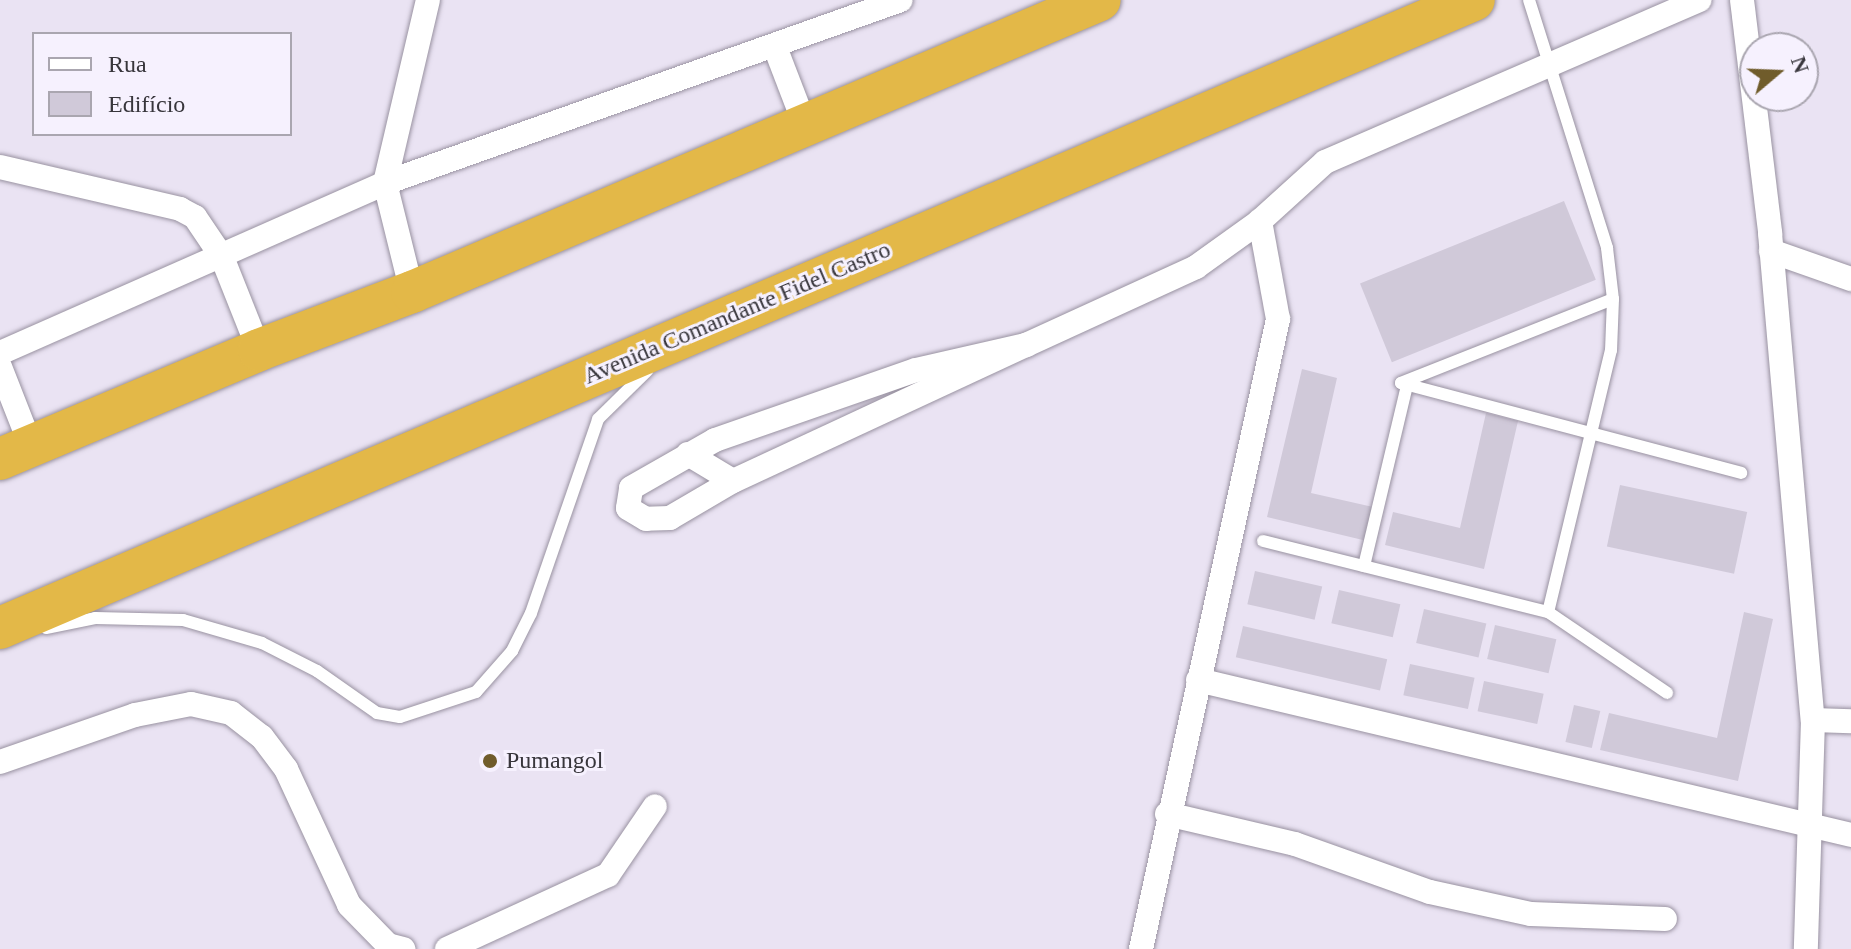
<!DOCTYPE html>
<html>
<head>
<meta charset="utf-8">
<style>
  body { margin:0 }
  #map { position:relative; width:1851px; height:949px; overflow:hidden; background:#eae3f3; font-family:Georgia,serif }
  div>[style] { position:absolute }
  .building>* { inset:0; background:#d0c9d9; transform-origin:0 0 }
  .roads { filter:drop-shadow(0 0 2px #9992a1) drop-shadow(0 0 2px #9992a1) }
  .service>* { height:12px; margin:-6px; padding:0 6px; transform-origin:6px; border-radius:6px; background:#fff }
  .minor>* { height:24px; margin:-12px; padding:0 12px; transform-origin:12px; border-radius:12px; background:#fff }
  .motorway>* { height:42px; margin:-21px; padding:0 21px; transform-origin:21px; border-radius:21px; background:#e3b848 }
  .dots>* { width:22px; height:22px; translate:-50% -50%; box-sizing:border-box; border:4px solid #f6f1fe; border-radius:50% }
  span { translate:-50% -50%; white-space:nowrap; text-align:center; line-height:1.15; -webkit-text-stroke:6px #f6f1fe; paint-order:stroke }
  .street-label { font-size:24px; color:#38363c }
  .poi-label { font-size:24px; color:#38363c }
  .left { translate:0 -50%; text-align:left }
  .legend { position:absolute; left:32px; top:32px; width:260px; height:104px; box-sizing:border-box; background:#f6f1fe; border:2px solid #aaa6b0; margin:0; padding:10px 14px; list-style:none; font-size:24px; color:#38363c }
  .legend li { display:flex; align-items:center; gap:16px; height:40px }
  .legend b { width:40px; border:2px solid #aaa6b0 }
  .north { position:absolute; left:1739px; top:32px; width:80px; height:80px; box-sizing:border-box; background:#f6f1fe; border:2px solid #aaa6b0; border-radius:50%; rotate:71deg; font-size:22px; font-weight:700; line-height:32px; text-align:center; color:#38363c }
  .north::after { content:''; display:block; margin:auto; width:28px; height:36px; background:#705c2b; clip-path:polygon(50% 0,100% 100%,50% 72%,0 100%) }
</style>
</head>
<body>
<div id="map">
  <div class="building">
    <div style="left:1564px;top:201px;width:85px;height:220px;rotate:68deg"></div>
    <div style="clip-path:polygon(1302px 369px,1337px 378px,1311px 493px,1373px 507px,1367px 541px,1267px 517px)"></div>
    <div style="clip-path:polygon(1486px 413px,1518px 421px,1484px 569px,1385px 545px,1393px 512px,1460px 528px)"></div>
    <div style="left:1620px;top:485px;width:130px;height:63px;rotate:12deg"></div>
    <div style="left:1255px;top:571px;width:69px;height:34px;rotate:13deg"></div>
    <div style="left:1339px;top:590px;width:63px;height:34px;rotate:13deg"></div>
    <div style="left:1424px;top:609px;width:64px;height:35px;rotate:13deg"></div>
    <div style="clip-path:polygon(1744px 612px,1773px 619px,1738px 781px,1600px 750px,1609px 713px,1717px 738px)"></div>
    <div style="left:1495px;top:625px;width:63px;height:35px;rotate:13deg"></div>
    <div style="left:1243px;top:626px;width:148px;height:32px;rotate:13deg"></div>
    <div style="left:1410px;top:664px;width:66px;height:32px;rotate:12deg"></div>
    <div style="left:1484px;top:681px;width:61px;height:31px;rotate:12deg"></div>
    <div style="left:1574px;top:705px;width:27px;height:38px;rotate:13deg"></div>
  </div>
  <div class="roads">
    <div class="service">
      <div style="left:1529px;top:0;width:260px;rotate:72.5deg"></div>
      <div style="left:1607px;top:248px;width:51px;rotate:83.3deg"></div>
      <div style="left:1613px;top:299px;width:51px;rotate:92.2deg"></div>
      <div style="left:1611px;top:350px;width:269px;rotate:103.5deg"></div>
      <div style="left:1613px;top:299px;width:228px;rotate:158.4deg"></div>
      <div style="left:1401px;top:383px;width:352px;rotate:14.8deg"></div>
      <div style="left:1263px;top:541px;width:294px;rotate:14deg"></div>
      <div style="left:1548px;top:612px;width:144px;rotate:34.2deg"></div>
      <div style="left:1364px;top:566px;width:186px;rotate:-76.6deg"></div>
      <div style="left:46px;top:628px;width:50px;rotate:-11.5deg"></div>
      <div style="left:95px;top:618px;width:88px;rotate:1.3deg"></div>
      <div style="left:183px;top:620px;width:82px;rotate:16.2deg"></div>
      <div style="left:262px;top:643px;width:62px;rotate:27deg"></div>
      <div style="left:317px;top:671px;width:73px;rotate:35deg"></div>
      <div style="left:377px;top:713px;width:23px;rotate:10deg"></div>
      <div style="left:400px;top:717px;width:80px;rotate:-18.2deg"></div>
      <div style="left:476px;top:692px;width:55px;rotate:-48.7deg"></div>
      <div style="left:512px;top:651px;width:42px;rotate:-63.4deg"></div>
      <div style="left:531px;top:613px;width:205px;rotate:-70.9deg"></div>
      <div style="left:598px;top:419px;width:69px;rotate:-44.4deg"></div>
    </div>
    <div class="minor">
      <div style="left:1742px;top:0;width:235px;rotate:83.1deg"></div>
      <div style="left:1770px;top:233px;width:489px;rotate:85deg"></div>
      <div style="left:1813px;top:720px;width:229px;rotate:91.8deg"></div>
      <div style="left:775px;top:47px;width:84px;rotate:69deg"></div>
      <div style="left:0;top:167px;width:185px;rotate:13.1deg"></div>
      <div style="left:180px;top:209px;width:17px;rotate:28deg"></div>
      <div style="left:195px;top:217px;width:48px;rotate:56deg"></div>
      <div style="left:222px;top:257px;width:100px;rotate:68.3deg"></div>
      <div style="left:1771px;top:251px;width:85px;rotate:19.3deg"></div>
      <div style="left:412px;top:292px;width:112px;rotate:-103.9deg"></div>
      <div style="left:385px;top:183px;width:188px;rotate:-76.8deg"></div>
      <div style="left:1026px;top:345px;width:323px;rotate:155.1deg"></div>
      <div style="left:733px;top:481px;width:73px;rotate:149.6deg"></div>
      <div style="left:670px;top:518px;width:24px;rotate:178deg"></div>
      <div style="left:646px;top:519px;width:21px;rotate:-149deg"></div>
      <div style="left:628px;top:508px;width:20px;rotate:-81deg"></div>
      <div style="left:631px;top:488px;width:97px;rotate:-29.7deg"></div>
      <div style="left:715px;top:440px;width:213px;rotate:-19.2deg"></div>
      <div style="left:916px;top:370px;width:113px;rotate:-12.8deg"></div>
      <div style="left:1026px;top:345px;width:187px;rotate:-24.6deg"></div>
      <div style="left:1196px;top:267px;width:79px;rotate:-35.7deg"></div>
      <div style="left:1260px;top:221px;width:88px;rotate:-42.2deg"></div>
      <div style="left:1325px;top:162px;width:408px;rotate:-23.4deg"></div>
      <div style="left:0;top:353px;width:421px;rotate:-23.8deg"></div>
      <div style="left:385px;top:183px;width:547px;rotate:-19.53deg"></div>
      <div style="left:0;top:367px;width:85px;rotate:68.6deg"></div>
      <div style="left:688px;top:454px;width:52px;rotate:31deg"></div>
      <div style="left:1198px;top:680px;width:671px;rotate:13.35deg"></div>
      <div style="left:1813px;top:720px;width:38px;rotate:2deg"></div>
      <div style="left:0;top:762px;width:143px;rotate:-19.2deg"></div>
      <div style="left:135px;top:715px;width:57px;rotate:-11.1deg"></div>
      <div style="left:191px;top:704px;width:41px;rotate:12.7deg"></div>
      <div style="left:231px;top:713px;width:39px;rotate:38deg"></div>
      <div style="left:262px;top:737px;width:40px;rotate:53deg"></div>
      <div style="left:286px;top:769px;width:150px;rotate:65.1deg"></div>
      <div style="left:349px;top:905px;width:56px;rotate:45.7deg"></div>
      <div style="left:388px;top:945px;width:16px;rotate:15deg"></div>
      <div style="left:1167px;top:814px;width:131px;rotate:13.2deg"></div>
      <div style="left:1295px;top:844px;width:143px;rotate:19.6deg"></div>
      <div style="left:1430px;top:892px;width:103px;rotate:12.3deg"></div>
      <div style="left:1531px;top:914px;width:134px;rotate:2.1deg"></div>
      <div style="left:447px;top:949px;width:177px;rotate:-24.7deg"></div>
      <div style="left:608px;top:875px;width:83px;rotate:-55.7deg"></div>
      <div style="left:1141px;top:949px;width:645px;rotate:-77.73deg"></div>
      <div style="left:1278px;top:319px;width:100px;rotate:-100.4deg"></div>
    </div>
    <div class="motorway">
      <div style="left:0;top:459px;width:281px;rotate:-22.8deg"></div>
      <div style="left:259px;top:350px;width:164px;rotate:-20.8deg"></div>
      <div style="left:412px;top:292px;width:747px;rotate:-23deg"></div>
      <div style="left:0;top:628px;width:1602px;rotate:-23.08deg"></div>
    </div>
  </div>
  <div class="dots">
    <div style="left:490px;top:761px;background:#705c2b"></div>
  </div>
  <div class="street-label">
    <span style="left:737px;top:313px;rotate:-23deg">Avenida Comandante Fidel Castro</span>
  </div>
  <div class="poi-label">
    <span class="left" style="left:506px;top:761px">Pumangol</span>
  </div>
  <ul class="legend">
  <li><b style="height:10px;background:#fff"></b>Rua</li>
  <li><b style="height:22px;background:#d0c9d9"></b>Edifício</li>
  </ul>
  <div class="north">N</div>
</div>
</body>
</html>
